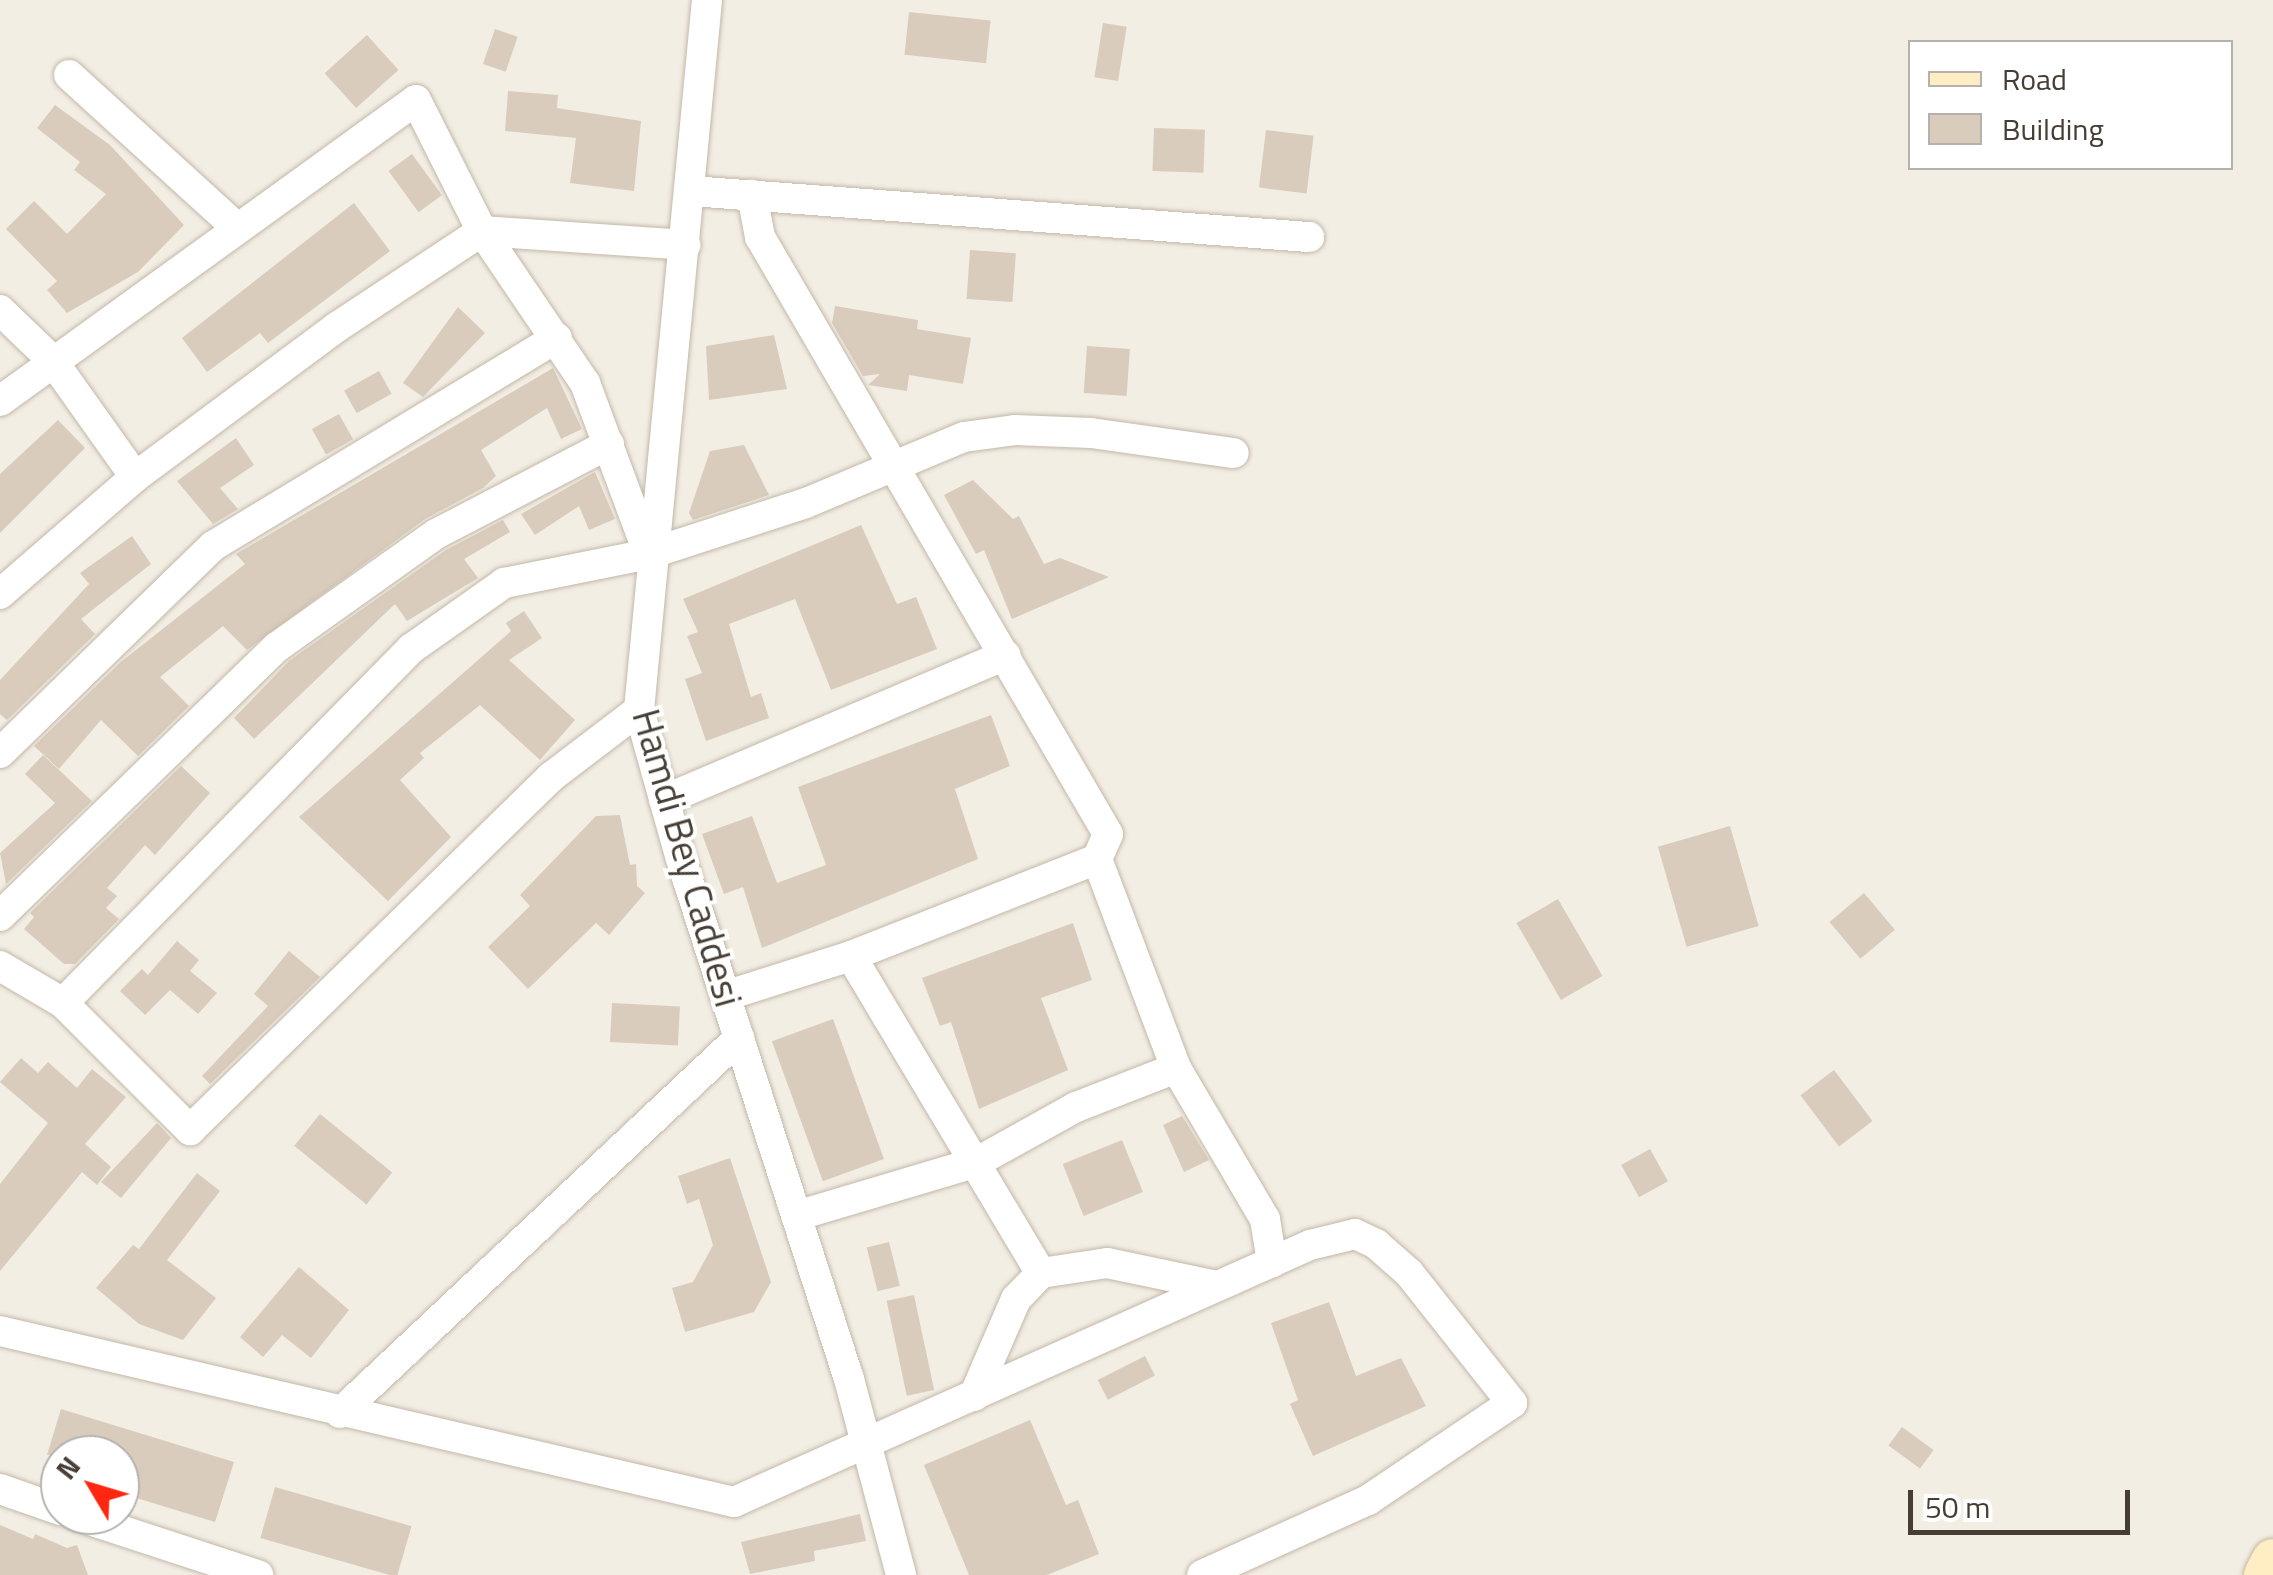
<!DOCTYPE html>
<html>
<head>
<meta charset="utf-8">
<style>
  body { margin:0 }
  #map { position:relative; width:2273px; height:1575px; overflow:hidden; background:#f3eee4; font-family:"Titillium Web",sans-serif }
  div>[style] { position:absolute }
  .building>* { inset:0; background:#d9ccbc; transform-origin:0 0 }
  .roads { filter:drop-shadow(0 0 2px #c3b8a9) drop-shadow(0 0 2px #c3b8a9) }
  .street>* { height:30px; margin:-15px; padding:0 15px; transform-origin:15px; border-radius:15px; background:#fff }
  .secondary>* { height:42px; margin:-21px; padding:0 21px; transform-origin:21px; border-radius:21px; background:#ffedc3 }
  span { translate:-50% -50%; white-space:nowrap; text-align:center; line-height:1.15; -webkit-text-stroke:8px #fff; paint-order:stroke }
  .street-label { font-size:38px; color:#463e34 }
  .legend { position:absolute; left:1908px; top:40px; width:325px; height:130px; box-sizing:border-box; background:#fff; border:2px solid #b5b2ae; margin:0; padding:12px 18px; list-style:none; font-size:30px; color:#463e34 }
  .legend li { display:flex; align-items:center; gap:20px; height:50px }
  .legend b { width:50px; border:2px solid #b5b2ae }
  .north { position:absolute; left:40px; top:1435px; width:100px; height:100px; box-sizing:border-box; background:#fff; border:2px solid #b5b2ae; border-radius:50%; rotate:308deg; font-size:28px; font-weight:700; line-height:40px; text-align:center; color:#463e34 }
  .north::after { content:''; display:block; margin:auto; width:35px; height:45px; background:#ff2710; clip-path:polygon(50% 0,100% 100%,50% 72%,0 100%) }
  .scale { position:absolute; left:1908px; top:1490px; width:222px; height:45px; box-sizing:border-box; border:5px solid #463e34; border-top:0; padding-left:12px; font-size:30px; line-height:35px; white-space:nowrap; color:#463e34; -webkit-text-stroke:8px #fff; paint-order:stroke }
</style>
</head>
<body>
<div id="map">
  <div class="building">
    <div style="left:909px;top:12px;width:82px;height:43px;rotate:6deg"></div>
    <div style="left:1103px;top:23px;width:24px;height:55px;rotate:9deg"></div>
    <div style="left:495px;top:29px;width:24px;height:37px;rotate:19deg"></div>
    <div style="left:367px;top:35px;width:47px;height:57px;rotate:48deg"></div>
    <div style="clip-path:polygon(508px 91px,558px 95px,557px 108px,641px 121px,634px 191px,570px 183px,576px 138px,505px 131px)"></div>
    <div style="clip-path:polygon(55px 105px,110px 145px,184px 225px,138px 272px,67px 313px,47px 290px,57px 281px,6px 229px,34px 201px,67px 234px,106px 194px,74px 170px,80px 162px,37px 128px)"></div>
    <div style="left:1154px;top:128px;width:51px;height:43px;rotate:2deg"></div>
    <div style="left:1266px;top:130px;width:48px;height:58px;rotate:7deg"></div>
    <div style="left:412px;top:154px;width:51px;height:29px;rotate:54deg"></div>
    <div style="clip-path:polygon(354px 203px,390px 251px,268px 343px,260px 333px,207px 372px,182px 338px)"></div>
    <div style="left:970px;top:250px;width:46px;height:49px;rotate:4deg"></div>
    <div style="clip-path:polygon(835px 306px,918px 320px,917px 329px,971px 338px,963px 384px,909px 375px,907px 391px,868px 385px,880px 374px,863px 376px,832px 323px)"></div>
    <div style="clip-path:polygon(458px 307px,485px 333px,423px 397px,403px 383px)"></div>
    <div style="clip-path:polygon(774px 335px,787px 389px,709px 400px,706px 346px)"></div>
    <div style="left:1087px;top:346px;width:43px;height:47px;rotate:4deg"></div>
    <div style="clip-path:polygon(553px 368px,582px 429px,561px 439px,547px 408px,481px 450px,496px 476px,483px 488px,425px 519px,247px 650px,223px 626px,160px 677px,189px 706px,138px 756px,101px 720px,59px 769px,34px 746px,122px 661px,245px 564px,236px 554px)"></div>
    <div style="left:379px;top:371px;width:26px;height:40px;rotate:61deg"></div>
    <div style="left:339px;top:414px;width:29px;height:31px;rotate:61deg"></div>
    <div style="clip-path:polygon(58px 420px,85px 448px,0 533px,0 474px)"></div>
    <div style="clip-path:polygon(236px 438px,254px 465px,220px 488px,238px 509px,213px 524px,177px 481px)"></div>
    <div style="clip-path:polygon(744px 445px,769px 495px,693px 520px,689px 513px,710px 451px)"></div>
    <div style="clip-path:polygon(595px 472px,615px 519px,589px 530px,579px 506px,535px 535px,521px 514px)"></div>
    <div style="clip-path:polygon(973px 480px,1013px 519px,1019px 516px,1044px 564px,1060px 558px,1109px 577px,1012px 619px,984px 550px,976px 554px,944px 495px)"></div>
    <div style="clip-path:polygon(503px 520px,510px 532px,464px 559px,478px 578px,407px 621px,395px 604px,254px 739px,234px 718px,289px 661px,446px 550px)"></div>
    <div style="clip-path:polygon(861px 525px,897px 604px,916px 597px,937px 649px,831px 690px,795px 599px,729px 624px,751px 697px,761px 693px,769px 718px,706px 741px,685px 679px,702px 673px,687px 636px,698px 632px,683px 599px)"></div>
    <div style="clip-path:polygon(132px 536px,151px 564px,81px 619px,95px 634px,7px 720px,0 714px,0 680px,89px 584px,80px 573px)"></div>
    <div style="clip-path:polygon(524px 611px,542px 638px,509px 660px,575px 720px,540px 760px,480px 705px,420px 753px,424px 758px,400px 780px,451px 837px,388px 901px,299px 817px,511px 631px,506px 623px)"></div>
    <div style="clip-path:polygon(991px 715px,1010px 766px,955px 789px,978px 859px,762px 948px,743px 887px,724px 894px,702px 834px,752px 816px,777px 883px,826px 865px,798px 787px)"></div>
    <div style="clip-path:polygon(43px 755px,92px 801px,6px 884px,0 853px,55px 803px,25px 774px)"></div>
    <div style="clip-path:polygon(181px 766px,210px 793px,155px 855px,145px 845px,107px 888px,117px 896px,106px 908px,119px 919px,75px 964px,64px 964px,24px 929px,34px 917px,30px 913px)"></div>
    <div style="clip-path:polygon(620px 815px,630px 865px,636px 864px,637px 886px,645px 893px,609px 935px,596px 923px,528px 989px,488px 947px,530px 906px,520px 895px,596px 816px)"></div>
    <div style="left:1730px;top:826px;width:104px;height:75px;rotate:74deg"></div>
    <div style="left:1864px;top:893px;width:48px;height:45px;rotate:50deg"></div>
    <div style="left:1558px;top:899px;width:89px;height:48px;rotate:60deg"></div>
    <div style="clip-path:polygon(1073px 923px,1092px 980px,1041px 998px,1068px 1070px,979px 1109px,951px 1022px,940px 1026px,922px 978px)"></div>
    <div style="clip-path:polygon(177px 941px,199px 960px,190px 971px,217px 993px,198px 1014px,170px 990px,145px 1015px,120px 991px,142px 969px,148px 975px)"></div>
    <div style="clip-path:polygon(289px 951px,320px 977px,210px 1084px,202px 1076px,268px 1006px,254px 994px)"></div>
    <div style="left:612px;top:1003px;width:68px;height:39px;rotate:3deg"></div>
    <div style="left:833px;top:1019px;width:149px;height:65px;rotate:70deg"></div>
    <div style="clip-path:polygon(21px 1058px,38px 1073px,48px 1062px,77px 1088px,92px 1069px,126px 1097px,85px 1144px,111px 1167px,97px 1185px,82px 1172px,0 1271px,0 1184px,48px 1123px,0 1082px)"></div>
    <div style="left:1834px;top:1070px;width:64px;height:42px;rotate:53deg"></div>
    <div style="left:320px;top:1114px;width:93px;height:41px;rotate:39deg"></div>
    <div style="clip-path:polygon(1182px 1116px,1209px 1160px,1184px 1172px,1163px 1125px)"></div>
    <div style="clip-path:polygon(157px 1123px,171px 1138px,121px 1198px,101px 1182px)"></div>
    <div style="left:1122px;top:1140px;width:56px;height:64px;rotate:68deg"></div>
    <div style="left:1650px;top:1149px;width:37px;height:33px;rotate:61deg"></div>
    <div style="clip-path:polygon(730px 1158px,771px 1282px,754px 1312px,685px 1332px,672px 1288px,693px 1282px,713px 1245px,699px 1199px,687px 1204px,678px 1176px)"></div>
    <div style="clip-path:polygon(197px 1173px,220px 1191px,167px 1260px,216px 1298px,183px 1340px,139px 1324px,96px 1288px,133px 1245px,139px 1249px)"></div>
    <div style="left:889px;top:1242px;width:45px;height:23px;rotate:76deg"></div>
    <div style="clip-path:polygon(299px 1267px,349px 1310px,311px 1358px,282px 1335px,263px 1357px,240px 1337px)"></div>
    <div style="left:914px;top:1295px;width:97px;height:28px;rotate:78deg"></div>
    <div style="clip-path:polygon(1329px 1302px,1356px 1376px,1401px 1358px,1426px 1406px,1313px 1456px,1290px 1404px,1298px 1400px,1271px 1323px)"></div>
    <div style="left:1145px;top:1356px;width:22px;height:53px;rotate:63deg"></div>
    <div style="clip-path:polygon(61px 1409px,234px 1462px,215px 1522px,120px 1493px,120px 1455px,47px 1455px)"></div>
    <div style="clip-path:polygon(1030px 1420px,1066px 1505px,1078px 1500px,1099px 1554px,1047px 1575px,969px 1575px,924px 1465px)"></div>
    <div style="left:1902px;top:1427px;width:39px;height:23px;rotate:36deg"></div>
    <div style="left:275px;top:1487px;width:142px;height:53px;rotate:16deg"></div>
    <div style="clip-path:polygon(860px 1514px,866px 1541px,814px 1551px,815px 1561px,750px 1574px,741px 1542px)"></div>
    <div style="clip-path:polygon(0 1525px,33px 1539px,35px 1534px,67px 1548px,77px 1545px,88px 1575px,0 1575px)"></div>
  </div>
  <div class="roads">
    <div class="street">
      <div style="left:707px;top:0;width:713px;rotate:95.47deg"></div>
      <div style="left:639px;top:710px;width:155px;rotate:74.3deg"></div>
      <div style="left:681px;top:859px;width:546px;rotate:72.1deg"></div>
      <div style="left:849px;top:1379px;width:203px;rotate:75.1deg"></div>
      <div style="left:69px;top:75px;width:227px;rotate:42.3deg"></div>
      <div style="left:691px;top:191px;width:620px;rotate:4.26deg"></div>
      <div style="left:0;top:310px;width:72px;rotate:43.9deg"></div>
      <div style="left:52px;top:360px;width:143px;rotate:54.6deg"></div>
      <div style="left:0;top:401px;width:513px;rotate:-35.89deg"></div>
      <div style="left:416px;top:100px;width:147px;rotate:63.3deg"></div>
      <div style="left:482px;top:231px;width:184px;rotate:55.9deg"></div>
      <div style="left:585px;top:383px;width:175px;rotate:69.6deg"></div>
      <div style="left:0;top:594px;width:179px;rotate:-40.9deg"></div>
      <div style="left:135px;top:477px;width:252px;rotate:-36.6deg"></div>
      <div style="left:337px;top:327px;width:174px;rotate:-33.5deg"></div>
      <div style="left:482px;top:231px;width:204px;rotate:3.9deg"></div>
      <div style="left:0;top:753px;width:297px;rotate:-44.2deg"></div>
      <div style="left:213px;top:546px;width:402px;rotate:-31.2deg"></div>
      <div style="left:664px;top:800px;width:371px;rotate:-23deg"></div>
      <div style="left:1097px;top:859px;width:223px;rotate:69.3deg"></div>
      <div style="left:1176px;top:1068px;width:175px;rotate:59.5deg"></div>
      <div style="left:1265px;top:1219px;width:44px;rotate:80.8deg"></div>
      <div style="left:0;top:916px;width:386px;rotate:-44.2deg"></div>
      <div style="left:277px;top:647px;width:195px;rotate:-35.4deg"></div>
      <div style="left:436px;top:534px;width:195px;rotate:-27.5deg"></div>
      <div style="left:851px;top:956px;width:370px;rotate:59.1deg"></div>
      <div style="left:0;top:966px;width:73px;rotate:30.4deg"></div>
      <div style="left:63px;top:1003px;width:180px;rotate:45deg"></div>
      <div style="left:190px;top:1130px;width:505px;rotate:-44.36deg"></div>
      <div style="left:551px;top:777px;width:111px;rotate:-37.3deg"></div>
      <div style="left:725px;top:996px;width:132px;rotate:-17.6deg"></div>
      <div style="left:851px;top:956px;width:264px;rotate:-21.5deg"></div>
      <div style="left:1097px;top:859px;width:27px;rotate:-66deg"></div>
      <div style="left:1108px;top:834px;width:691px;rotate:-120.24deg"></div>
      <div style="left:760px;top:237px;width:43px;rotate:-100.8deg"></div>
      <div style="left:63px;top:1003px;width:498px;rotate:-45.5deg"></div>
      <div style="left:412px;top:648px;width:113px;rotate:-35.2deg"></div>
      <div style="left:504px;top:583px;width:148px;rotate:-11.3deg"></div>
      <div style="left:649px;top:554px;width:165px;rotate:-18deg"></div>
      <div style="left:806px;top:503px;width:171px;rotate:-22.7deg"></div>
      <div style="left:964px;top:437px;width:51px;rotate:-7.8deg"></div>
      <div style="left:1015px;top:430px;width:76px;rotate:2.3deg"></div>
      <div style="left:1091px;top:433px;width:144px;rotate:8deg"></div>
      <div style="left:796px;top:1216px;width:189px;rotate:-16.6deg"></div>
      <div style="left:977px;top:1162px;width:113px;rotate:-29.1deg"></div>
      <div style="left:1076px;top:1107px;width:107px;rotate:-21.3deg"></div>
      <div style="left:0;top:1331px;width:754px;rotate:13.11deg"></div>
      <div style="left:734px;top:1502px;width:631px;rotate:-24.05deg"></div>
      <div style="left:1310px;top:1245px;width:46px;rotate:-13.7deg"></div>
      <div style="left:1355px;top:1234px;width:23px;rotate:25deg"></div>
      <div style="left:1376px;top:1244px;width:44px;rotate:41.3deg"></div>
      <div style="left:1409px;top:1273px;width:166px;rotate:51.6deg"></div>
      <div style="left:1512px;top:1403px;width:174px;rotate:146deg"></div>
      <div style="left:1368px;top:1500px;width:182px;rotate:155.7deg"></div>
      <div style="left:974px;top:1396px;width:106px;rotate:-66.6deg"></div>
      <div style="left:1016px;top:1299px;width:36px;rotate:-46deg"></div>
      <div style="left:1041px;top:1273px;width:67px;rotate:-8.6deg"></div>
      <div style="left:1107px;top:1263px;width:112px;rotate:11.8deg"></div>
      <div style="left:340px;top:1413px;width:548px;rotate:-43.22deg"></div>
      <div style="left:0;top:1489px;width:64px;rotate:19.3deg"></div>
      <div style="left:74px;top:1515px;width:194px;rotate:18.1deg"></div>
    </div>
    <div class="secondary">
      <div style="left:2265px;top:1575px;width:17px;rotate:-62deg"></div>
    </div>
  </div>
  <div class="street-label">
    <span style="left:687px;top:858px;rotate:74deg">Hamdi Bey Caddesi</span>
  </div>
  <ul class="legend">
  <li><b style="height:12px;background:#ffedc3"></b>Road</li>
  <li><b style="height:28px;background:#d9ccbc"></b>Building</li>
  </ul>
  <div class="north">N</div>
  <div class="scale">50 m</div>
</div>
</body>
</html>
